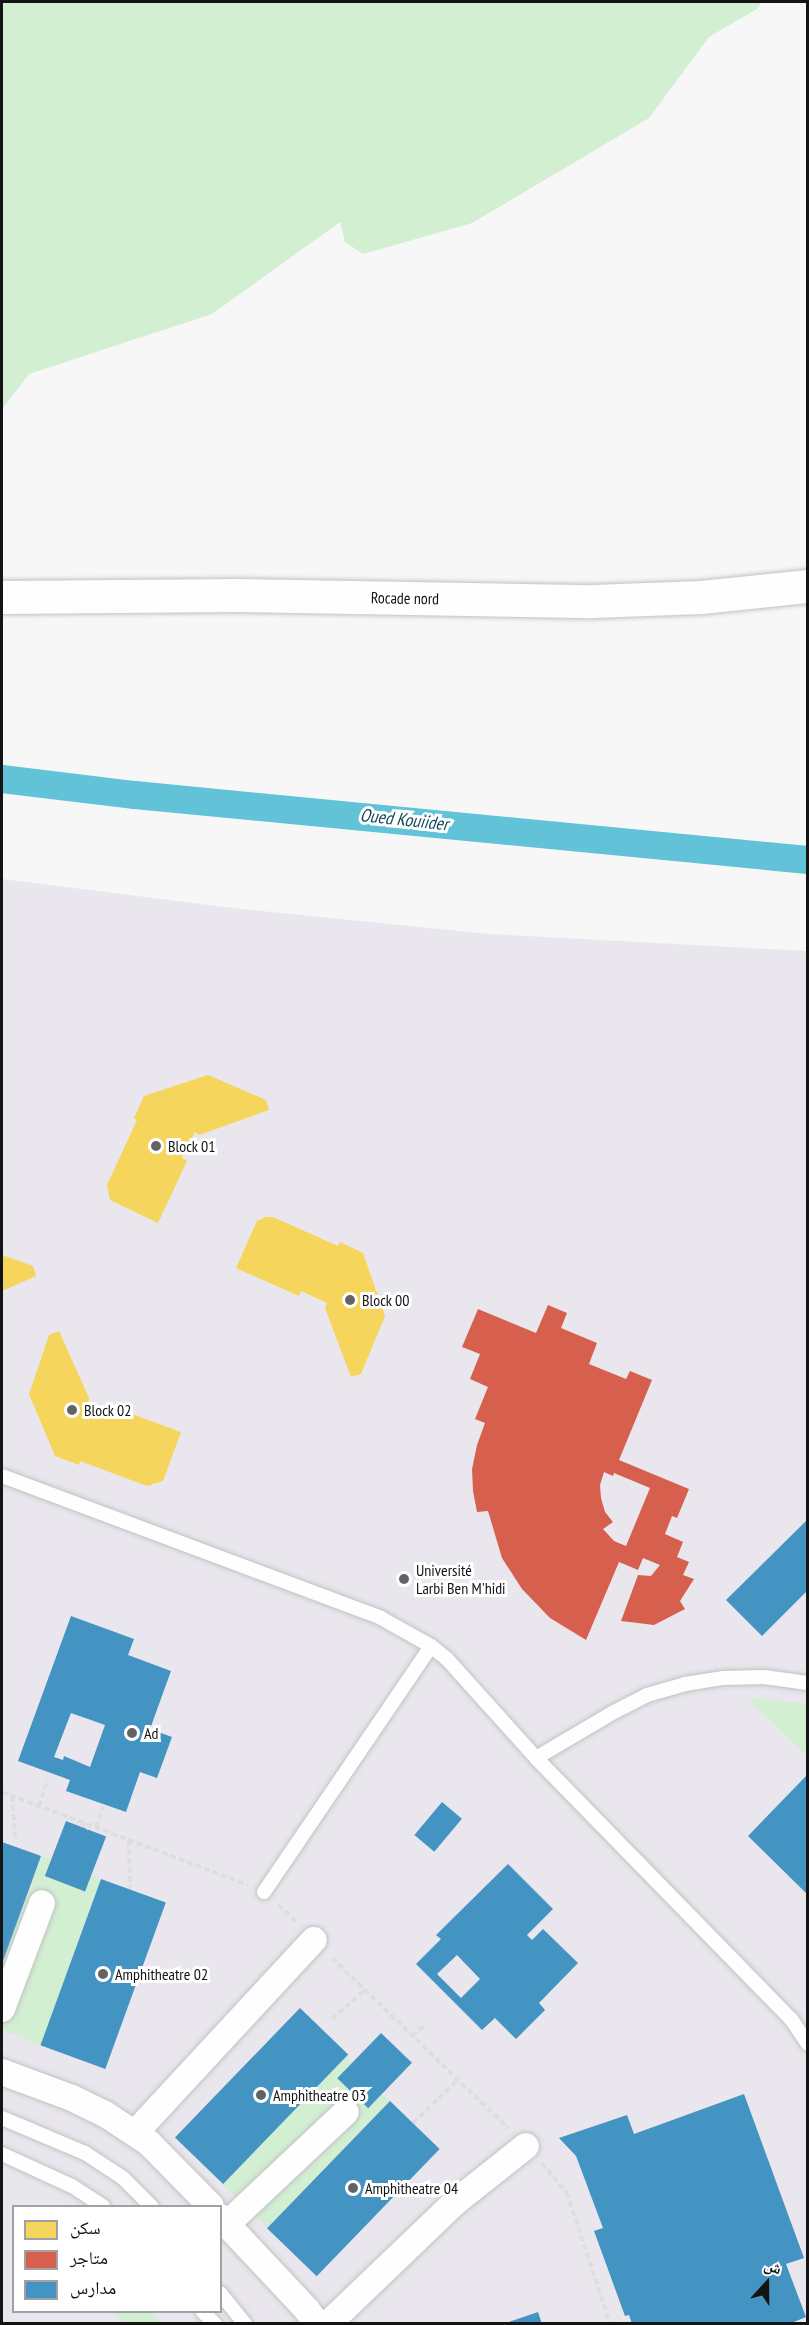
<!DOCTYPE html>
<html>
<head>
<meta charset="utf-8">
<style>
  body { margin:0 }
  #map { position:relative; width:809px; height:2325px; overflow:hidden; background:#f7f7f8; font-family:"PT Sans Narrow","Noto Naskh Arabic",sans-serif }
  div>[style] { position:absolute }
  .built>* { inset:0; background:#e9e7ed }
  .green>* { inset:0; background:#d2efd2 }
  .homes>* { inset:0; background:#f6d55c; transform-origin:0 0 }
  .shops>* { inset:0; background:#d6604d }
  .schools>* { inset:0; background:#4393c3; transform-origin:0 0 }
  .canal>* { height:28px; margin:-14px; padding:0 14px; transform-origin:14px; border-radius:14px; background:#62c3d8 }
  .path>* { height:4px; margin-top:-2px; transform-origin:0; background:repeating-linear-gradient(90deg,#dedede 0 6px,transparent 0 9px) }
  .roads { filter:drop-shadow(0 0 2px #c2c2c3) drop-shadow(0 0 2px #c2c2c3) }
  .lane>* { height:14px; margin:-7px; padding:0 7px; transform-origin:7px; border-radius:7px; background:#fefefe }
  .street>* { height:26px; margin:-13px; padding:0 13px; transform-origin:13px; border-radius:13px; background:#fefefe }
  .secondary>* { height:33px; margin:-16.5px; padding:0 16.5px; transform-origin:16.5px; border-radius:16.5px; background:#fefefe }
  .dots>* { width:16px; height:16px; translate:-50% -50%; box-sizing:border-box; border:3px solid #fff; border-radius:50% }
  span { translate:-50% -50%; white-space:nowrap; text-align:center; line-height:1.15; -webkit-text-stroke:6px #fff; paint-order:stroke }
  .street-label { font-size:16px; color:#141415 }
  .poi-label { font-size:16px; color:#141415 }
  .left { translate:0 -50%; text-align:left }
  .water-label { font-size:18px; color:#144a57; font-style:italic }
  .frame { position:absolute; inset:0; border:3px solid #141415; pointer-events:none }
  .legend { position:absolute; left:12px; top:2205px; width:210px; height:108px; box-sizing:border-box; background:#fff; border:2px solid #a1a1a1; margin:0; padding:8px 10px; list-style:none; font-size:18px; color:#141415 }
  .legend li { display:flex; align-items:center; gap:12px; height:30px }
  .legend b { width:30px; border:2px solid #a1a1a1 }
  .north { position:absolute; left:737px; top:2253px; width:60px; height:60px; -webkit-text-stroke:4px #fff; paint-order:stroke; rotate:21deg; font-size:16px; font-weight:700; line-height:24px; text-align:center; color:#141415 }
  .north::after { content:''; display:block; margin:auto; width:21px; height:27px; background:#141415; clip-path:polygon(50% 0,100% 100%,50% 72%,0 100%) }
</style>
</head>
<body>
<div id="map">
  <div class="built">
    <div style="clip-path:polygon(evenodd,2px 879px,233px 908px,489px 934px,807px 951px,807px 2323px,2px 2324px,2px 879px,14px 2206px,220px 2206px,220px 2312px,14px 2312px,14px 2206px)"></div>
  </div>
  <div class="green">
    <div style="clip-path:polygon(2px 2px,762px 2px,757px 9px,709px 37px,649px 118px,472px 223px,363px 254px,345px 242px,340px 222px,212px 314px,29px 374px,3px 408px)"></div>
    <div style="clip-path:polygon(752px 1698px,807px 1704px,807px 1756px,751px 1702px)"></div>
    <div style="clip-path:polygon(41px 1856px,51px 1860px,45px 1876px,85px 1891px,91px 1875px,101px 1879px,41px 2045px,2px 2030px,2px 1964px)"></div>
    <div style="clip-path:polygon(348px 2055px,351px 2064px,337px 2079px,368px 2108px,382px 2094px,390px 2101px,267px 2228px,221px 2183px)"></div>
    <div style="clip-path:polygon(111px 2312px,151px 2312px,162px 2323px,123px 2323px)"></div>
  </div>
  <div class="homes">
    <div style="clip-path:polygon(208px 1075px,266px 1100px,269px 1110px,199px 1135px,195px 1132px,182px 1158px,187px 1161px,158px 1223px,110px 1200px,107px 1185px,137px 1120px,134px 1118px,144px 1096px)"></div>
    <div style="clip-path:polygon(266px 1217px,273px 1217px,338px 1246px,340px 1242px,363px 1253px,385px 1316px,361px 1374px,351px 1377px,325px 1308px,327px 1303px,301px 1291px,299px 1296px,236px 1268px,257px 1221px)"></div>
    <div style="clip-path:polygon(2px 1255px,33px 1266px,36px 1276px,2px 1291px)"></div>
    <div style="clip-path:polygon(59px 1331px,89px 1398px,88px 1403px,115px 1413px,116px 1408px,181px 1432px,163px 1481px,147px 1486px,80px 1461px,79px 1465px,55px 1456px,29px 1394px,49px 1335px)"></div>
    <div style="left:728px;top:2168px;width:38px;height:36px;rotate:70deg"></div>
  </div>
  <div class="shops">
    <div style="clip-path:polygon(evenodd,548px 1305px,567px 1313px,561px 1328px,597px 1343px,589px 1364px,626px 1379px,630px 1371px,652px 1380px,619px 1460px,689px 1489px,677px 1518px,672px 1516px,665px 1534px,683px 1542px,677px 1557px,689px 1562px,683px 1575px,694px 1579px,680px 1601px,685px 1609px,654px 1625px,621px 1621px,638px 1575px,651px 1576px,660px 1565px,643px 1558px,638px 1570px,619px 1562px,586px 1640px,550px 1618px,522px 1589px,502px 1558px,488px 1511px,477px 1512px,473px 1491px,472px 1469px,477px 1445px,485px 1423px,475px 1419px,488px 1387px,470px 1379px,480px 1354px,462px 1347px,478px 1309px,536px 1333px,548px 1305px,604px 1472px,613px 1476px,614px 1473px,650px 1488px,626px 1546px,614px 1541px,603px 1529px,613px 1522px,605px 1512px,601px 1498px,600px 1485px,604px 1472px)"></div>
  </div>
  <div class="schools">
    <div style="clip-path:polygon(807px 1520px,807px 1591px,762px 1636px,726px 1600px)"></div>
    <div style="clip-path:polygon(evenodd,71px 1616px,134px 1639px,128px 1655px,171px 1671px,150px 1729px,172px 1737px,157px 1778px,140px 1772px,126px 1812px,66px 1791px,70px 1780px,18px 1761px,71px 1616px,71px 1713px,105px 1725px,90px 1767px,64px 1756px,63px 1760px,54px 1757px,71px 1713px)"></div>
    <div style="clip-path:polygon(807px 1775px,807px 1894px,748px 1836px)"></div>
    <div style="left:442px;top:1802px;width:26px;height:43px;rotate:40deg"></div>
    <div style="left:66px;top:1821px;width:43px;height:59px;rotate:21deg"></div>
    <div style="clip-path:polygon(2px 1842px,41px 1856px,2px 1964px)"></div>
    <div style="clip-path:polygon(evenodd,508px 1864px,553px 1909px,527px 1935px,532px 1940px,543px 1929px,578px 1963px,539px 2003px,545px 2010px,516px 2039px,495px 2018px,482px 2030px,416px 1964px,441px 1939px,436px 1935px,508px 1864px,457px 1955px,480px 1979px,461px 1998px,437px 1974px,457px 1955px)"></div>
    <div style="left:101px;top:1879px;width:69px;height:177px;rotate:20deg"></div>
    <div style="left:300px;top:2008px;width:67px;height:180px;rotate:44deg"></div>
    <div style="left:381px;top:2033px;width:43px;height:63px;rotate:44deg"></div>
    <div style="clip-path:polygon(744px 2094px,804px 2258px,786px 2264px,806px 2317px,789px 2324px,632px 2324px,629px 2315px,625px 2316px,594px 2231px,603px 2228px,576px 2156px,559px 2138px,627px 2115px,634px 2134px)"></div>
    <div style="left:390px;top:2101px;width:69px;height:177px;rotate:44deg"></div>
    <div style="clip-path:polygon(538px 2312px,542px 2324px,506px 2324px,506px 2323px)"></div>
  </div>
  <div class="canal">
    <div style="left:2px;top:779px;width:134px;rotate:6.9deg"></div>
    <div style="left:135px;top:795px;width:676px;rotate:5.52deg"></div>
  </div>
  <div class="path">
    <div style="left:2px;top:1792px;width:263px;rotate:20.7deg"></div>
    <div style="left:12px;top:1796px;width:41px;rotate:85.8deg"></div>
    <div style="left:39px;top:1806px;width:28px;rotate:-72deg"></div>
    <div style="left:81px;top:1823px;width:10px;rotate:37deg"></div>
    <div style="left:96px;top:1827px;width:21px;rotate:-71deg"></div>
    <div style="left:129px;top:1840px;width:49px;rotate:88.8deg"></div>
    <div style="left:278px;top:1905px;width:26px;rotate:43deg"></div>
    <div style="left:332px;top:1958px;width:245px;rotate:44deg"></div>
    <div style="left:332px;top:2019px;width:44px;rotate:-41.3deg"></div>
    <div style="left:412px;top:2036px;width:18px;rotate:-41deg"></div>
    <div style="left:413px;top:2123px;width:62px;rotate:-43.7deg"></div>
    <div style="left:542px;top:2163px;width:39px;rotate:50deg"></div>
    <div style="left:567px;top:2193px;width:138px;rotate:71.8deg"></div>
  </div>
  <div class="roads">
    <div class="lane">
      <div style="left:2px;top:1476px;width:405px;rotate:20.5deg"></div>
      <div style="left:381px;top:1618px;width:57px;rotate:29.2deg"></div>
      <div style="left:431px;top:1646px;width:21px;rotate:39deg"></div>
      <div style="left:447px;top:1659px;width:133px;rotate:48deg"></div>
      <div style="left:536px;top:1758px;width:365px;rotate:45.7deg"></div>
      <div style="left:791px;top:2019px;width:30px;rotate:56deg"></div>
      <div style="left:536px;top:1758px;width:88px;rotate:-30.6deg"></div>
      <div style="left:612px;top:1713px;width:39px;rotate:-27deg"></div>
      <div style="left:647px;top:1695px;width:40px;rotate:-16deg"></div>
      <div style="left:685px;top:1684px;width:39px;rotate:-9deg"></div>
      <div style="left:724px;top:1678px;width:40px;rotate:-1.4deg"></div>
      <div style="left:764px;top:1677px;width:44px;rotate:7.8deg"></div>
      <div style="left:264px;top:1892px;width:297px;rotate:-55.8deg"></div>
      <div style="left:2px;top:2118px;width:90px;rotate:22.9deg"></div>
      <div style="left:85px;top:2153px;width:45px;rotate:33.3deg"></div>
      <div style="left:123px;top:2178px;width:40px;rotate:45deg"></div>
      <div style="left:2px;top:2154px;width:77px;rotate:24.6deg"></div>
      <div style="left:72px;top:2186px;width:37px;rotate:33deg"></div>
      <div style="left:220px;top:2293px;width:40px;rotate:51deg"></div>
      <div style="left:203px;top:2312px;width:17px;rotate:45deg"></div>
    </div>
    <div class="street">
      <div style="left:2px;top:2009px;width:113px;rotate:-69.3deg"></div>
      <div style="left:2px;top:2072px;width:75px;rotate:20.4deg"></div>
      <div style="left:72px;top:2098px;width:37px;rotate:26deg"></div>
      <div style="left:105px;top:2114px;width:53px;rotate:33.4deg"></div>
      <div style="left:149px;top:2143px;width:88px;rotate:45.5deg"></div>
      <div style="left:135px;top:2133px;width:263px;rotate:-47.2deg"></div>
      <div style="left:220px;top:2217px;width:127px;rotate:46.9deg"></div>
      <div style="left:307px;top:2310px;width:17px;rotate:54deg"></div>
      <div style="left:227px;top:2224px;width:163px;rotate:-43.3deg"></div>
      <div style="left:328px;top:2324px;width:173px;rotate:-43.8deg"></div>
      <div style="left:453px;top:2204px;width:93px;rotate:-38.5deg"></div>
    </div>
    <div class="secondary">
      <div style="left:2px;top:597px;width:235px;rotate:-0.5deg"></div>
      <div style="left:237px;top:595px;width:356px;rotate:1deg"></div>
      <div style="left:593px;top:601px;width:108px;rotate:-2.1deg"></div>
      <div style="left:701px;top:597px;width:108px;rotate:-5.9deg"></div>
    </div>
  </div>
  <div class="dots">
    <div style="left:156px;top:1146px;background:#636364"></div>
    <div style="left:350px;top:1300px;background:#636364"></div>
    <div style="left:72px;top:1410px;background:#636364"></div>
    <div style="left:404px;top:1579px;background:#636364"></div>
    <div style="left:132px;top:1733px;background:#636364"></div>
    <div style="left:103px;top:1974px;background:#636364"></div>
    <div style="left:261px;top:2095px;background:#636364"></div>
    <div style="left:353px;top:2188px;background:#636364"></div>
  </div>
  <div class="street-label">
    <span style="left:405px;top:598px;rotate:1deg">Rocade nord</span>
  </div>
  <div class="poi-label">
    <span class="left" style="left:168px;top:1146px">Block 01</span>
    <span class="left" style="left:362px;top:1300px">Block 00</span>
    <span class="left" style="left:84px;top:1410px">Block 02</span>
    <span class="left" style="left:416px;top:1579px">Université<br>Larbi Ben M'hidi</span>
    <span class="left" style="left:144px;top:1733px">Ad</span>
    <span class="left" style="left:115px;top:1974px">Amphitheatre 02</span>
    <span class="left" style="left:273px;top:2095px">Amphitheatre 03</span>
    <span class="left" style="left:365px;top:2188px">Amphitheatre 04</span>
  </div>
  <div class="water-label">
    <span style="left:404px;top:820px;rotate:6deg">Oued Kouiider</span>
  </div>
  <div class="frame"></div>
  <ul class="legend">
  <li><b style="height:16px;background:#f6d55c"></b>سكن</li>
  <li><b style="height:16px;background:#d6604d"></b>متاجر</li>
  <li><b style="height:16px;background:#4393c3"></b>مدارس</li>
  </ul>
  <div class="north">ش</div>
</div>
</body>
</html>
